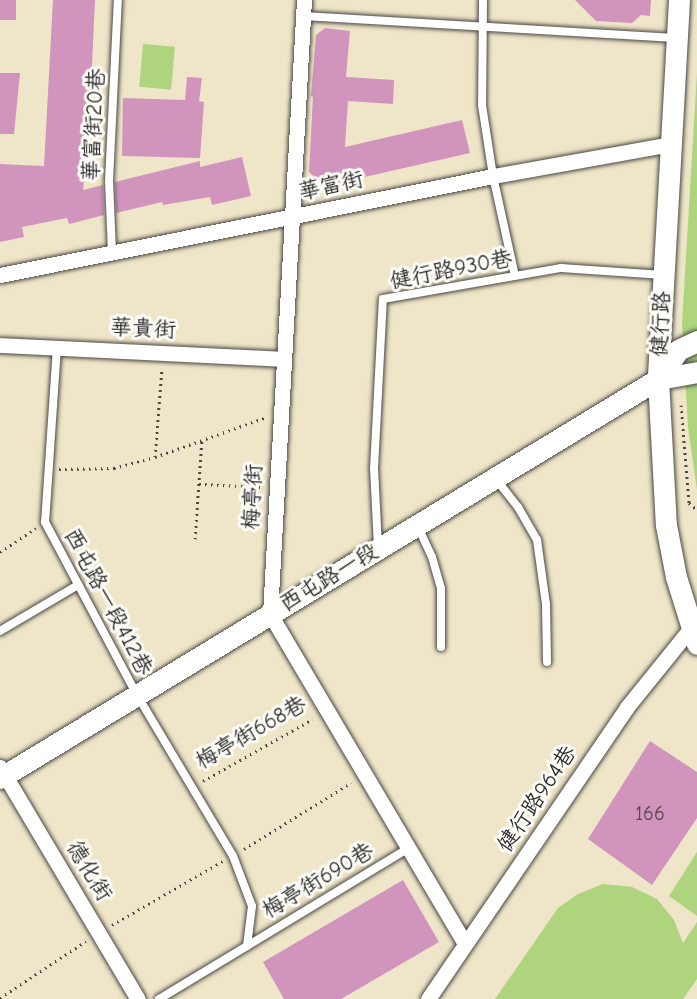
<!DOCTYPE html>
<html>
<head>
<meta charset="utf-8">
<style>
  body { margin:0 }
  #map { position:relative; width:697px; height:999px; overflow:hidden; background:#efe5c8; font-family:"Comic Neue","LXGW WenKai TC",sans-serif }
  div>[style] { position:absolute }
  .green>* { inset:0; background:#aed47e; transform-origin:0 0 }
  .building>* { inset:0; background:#d195bd; transform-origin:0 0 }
  .path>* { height:3px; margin-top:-1.5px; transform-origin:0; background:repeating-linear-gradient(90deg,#484743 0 1.5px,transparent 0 6px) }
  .roads { filter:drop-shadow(0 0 2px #484743) drop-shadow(0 0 2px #484743) }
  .lane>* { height:8px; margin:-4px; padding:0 4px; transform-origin:4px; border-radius:4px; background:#fff }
  .street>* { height:15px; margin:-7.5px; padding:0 7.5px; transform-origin:7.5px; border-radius:7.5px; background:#fff }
  .secondary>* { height:21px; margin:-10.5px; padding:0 10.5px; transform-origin:10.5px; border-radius:10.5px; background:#fff }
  span { translate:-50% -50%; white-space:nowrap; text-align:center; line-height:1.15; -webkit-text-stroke:6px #fdfcf7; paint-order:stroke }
  .number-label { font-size:20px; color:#544650 }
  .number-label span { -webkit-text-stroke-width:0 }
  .street-label { font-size:22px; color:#2b2b2b }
</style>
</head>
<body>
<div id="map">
  <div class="green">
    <div style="left:143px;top:44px;width:32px;height:43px;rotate:5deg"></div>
    <div style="clip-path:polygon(697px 73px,697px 490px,688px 427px,682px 323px)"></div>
    <div style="clip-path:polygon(697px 852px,697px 916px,669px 896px)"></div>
    <div style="clip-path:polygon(603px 884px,632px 887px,657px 899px,674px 920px,683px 943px,697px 922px,697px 979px,683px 999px,495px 999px,558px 908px,578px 894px)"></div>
  </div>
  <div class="building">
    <div style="left:0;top:0;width:16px;height:20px"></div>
    <div style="clip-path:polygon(53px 0,95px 0,89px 130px,83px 190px,103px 185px,104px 215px,69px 224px,67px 218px,22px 227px,24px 237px,0 242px,0 164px,44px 166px)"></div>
    <div style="clip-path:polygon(575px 0,651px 0,650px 16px,641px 15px,632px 23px,596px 21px)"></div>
    <div style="clip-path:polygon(325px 28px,350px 31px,346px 77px,394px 80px,393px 104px,348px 101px,345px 147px,462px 120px,470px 153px,325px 186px,309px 172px,313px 97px,311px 96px,316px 35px)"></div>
    <div style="clip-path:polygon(0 73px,20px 73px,14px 134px,0 134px)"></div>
    <div style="clip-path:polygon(187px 77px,202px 78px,199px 101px,204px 102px,200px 158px,122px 156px,123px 98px,185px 100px)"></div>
    <div style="clip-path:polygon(242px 157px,251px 196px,212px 205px,210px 197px,163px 205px,162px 202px,116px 213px,115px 182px,200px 161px,200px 167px)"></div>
    <div style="clip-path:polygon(650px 741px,697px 772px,697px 818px,652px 885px,588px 839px)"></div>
    <div style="clip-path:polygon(403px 880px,439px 942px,341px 999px,284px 999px,263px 962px)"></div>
  </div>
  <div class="path">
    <div style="left:681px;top:405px;width:98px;rotate:85.3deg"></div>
    <div style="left:689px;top:503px;width:11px;rotate:41deg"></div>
    <div style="left:155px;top:457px;width:116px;rotate:-19.7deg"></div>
    <div style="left:59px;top:469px;width:55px;rotate:-1deg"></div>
    <div style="left:114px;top:468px;width:42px;rotate:-15deg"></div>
    <div style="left:155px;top:457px;width:88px;rotate:-85.5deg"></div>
    <div style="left:199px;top:484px;width:61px;rotate:2.8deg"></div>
    <div style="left:195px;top:539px;width:99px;rotate:-86deg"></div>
    <div style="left:0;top:552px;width:43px;rotate:-33.7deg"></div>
    <div style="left:203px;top:781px;width:126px;rotate:-29.4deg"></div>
    <div style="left:244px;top:849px;width:126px;rotate:-31.7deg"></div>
    <div style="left:112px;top:925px;width:128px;rotate:-30deg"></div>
    <div style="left:0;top:998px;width:103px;rotate:-33.5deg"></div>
  </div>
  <div class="roads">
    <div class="lane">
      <div style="left:483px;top:0;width:105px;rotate:90.5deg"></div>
      <div style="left:482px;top:105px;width:72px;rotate:81.2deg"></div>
      <div style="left:493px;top:176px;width:102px;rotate:77.6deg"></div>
      <div style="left:303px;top:16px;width:373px;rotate:3.4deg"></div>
      <div style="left:112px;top:252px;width:71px;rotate:-92.4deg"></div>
      <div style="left:109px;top:181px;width:181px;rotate:-87.2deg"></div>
      <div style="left:57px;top:347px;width:175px;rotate:93.9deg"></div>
      <div style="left:45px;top:522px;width:196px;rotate:62deg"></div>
      <div style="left:137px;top:695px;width:187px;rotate:59.2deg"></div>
      <div style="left:233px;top:856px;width:53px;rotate:69.2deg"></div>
      <div style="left:252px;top:906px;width:40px;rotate:97.1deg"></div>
      <div style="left:247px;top:946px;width:103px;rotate:148.9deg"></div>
      <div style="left:496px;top:479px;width:36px;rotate:52deg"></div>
      <div style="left:518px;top:507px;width:38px;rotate:60deg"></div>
      <div style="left:537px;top:540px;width:65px;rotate:82deg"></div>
      <div style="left:546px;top:604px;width:58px;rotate:89deg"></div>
      <div style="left:418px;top:527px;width:33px;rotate:65deg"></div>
      <div style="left:432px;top:557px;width:33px;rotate:74deg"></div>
      <div style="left:441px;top:589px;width:58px;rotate:90deg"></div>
      <div style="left:378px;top:547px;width:78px;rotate:-92.9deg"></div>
      <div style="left:374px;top:469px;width:170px;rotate:-87deg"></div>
      <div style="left:383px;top:299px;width:181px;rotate:-9.9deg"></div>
      <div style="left:561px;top:268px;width:102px;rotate:3.9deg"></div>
      <div style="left:0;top:631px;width:91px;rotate:-30.5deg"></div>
      <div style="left:247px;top:946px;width:189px;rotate:-31.2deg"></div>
    </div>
    <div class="street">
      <div style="left:304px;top:0;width:615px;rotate:93.17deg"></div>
      <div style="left:270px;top:614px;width:383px;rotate:59.4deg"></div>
      <div style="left:0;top:275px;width:503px;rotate:-11.35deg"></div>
      <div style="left:493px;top:176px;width:181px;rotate:-10.2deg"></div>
      <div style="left:0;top:345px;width:284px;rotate:2.8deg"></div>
      <div style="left:0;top:767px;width:270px;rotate:59.3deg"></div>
      <div style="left:428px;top:999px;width:353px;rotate:-55.7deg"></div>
      <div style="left:627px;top:707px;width:100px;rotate:-51.1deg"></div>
    </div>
    <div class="secondary">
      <div style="left:679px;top:0;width:380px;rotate:93.2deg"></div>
      <div style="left:658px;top:379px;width:146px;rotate:86.9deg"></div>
      <div style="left:666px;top:525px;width:53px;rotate:79.1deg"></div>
      <div style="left:676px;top:577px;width:70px;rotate:72.6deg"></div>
      <div style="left:658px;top:379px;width:40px;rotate:-10deg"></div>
      <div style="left:0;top:778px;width:770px;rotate:-31.23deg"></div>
      <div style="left:658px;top:379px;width:35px;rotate:-55deg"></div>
      <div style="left:678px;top:350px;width:21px;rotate:-25deg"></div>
    </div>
  </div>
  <div class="number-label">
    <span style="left:650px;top:813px">166</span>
  </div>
  <div class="street-label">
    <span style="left:94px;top:125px;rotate:-87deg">華富街20巷</span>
    <span style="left:331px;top:186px;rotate:-12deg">華富街</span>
    <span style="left:451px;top:270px;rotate:-11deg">健行路930巷</span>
    <span style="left:661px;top:324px;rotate:-87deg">健行路</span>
    <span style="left:143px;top:329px;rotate:3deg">華貴街</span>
    <span style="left:253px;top:497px;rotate:-87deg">梅亭街</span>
    <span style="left:329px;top:578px;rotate:-31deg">西屯路一段</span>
    <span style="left:108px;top:602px;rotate:62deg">西屯路一段412巷</span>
    <span style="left:251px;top:733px;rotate:-30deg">梅亭街668巷</span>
    <span style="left:537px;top:799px;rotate:-56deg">健行路964巷</span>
    <span style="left:89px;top:871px;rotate:59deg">德化街</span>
    <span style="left:318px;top:881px;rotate:-31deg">梅亭街690巷</span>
  </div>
</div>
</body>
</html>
